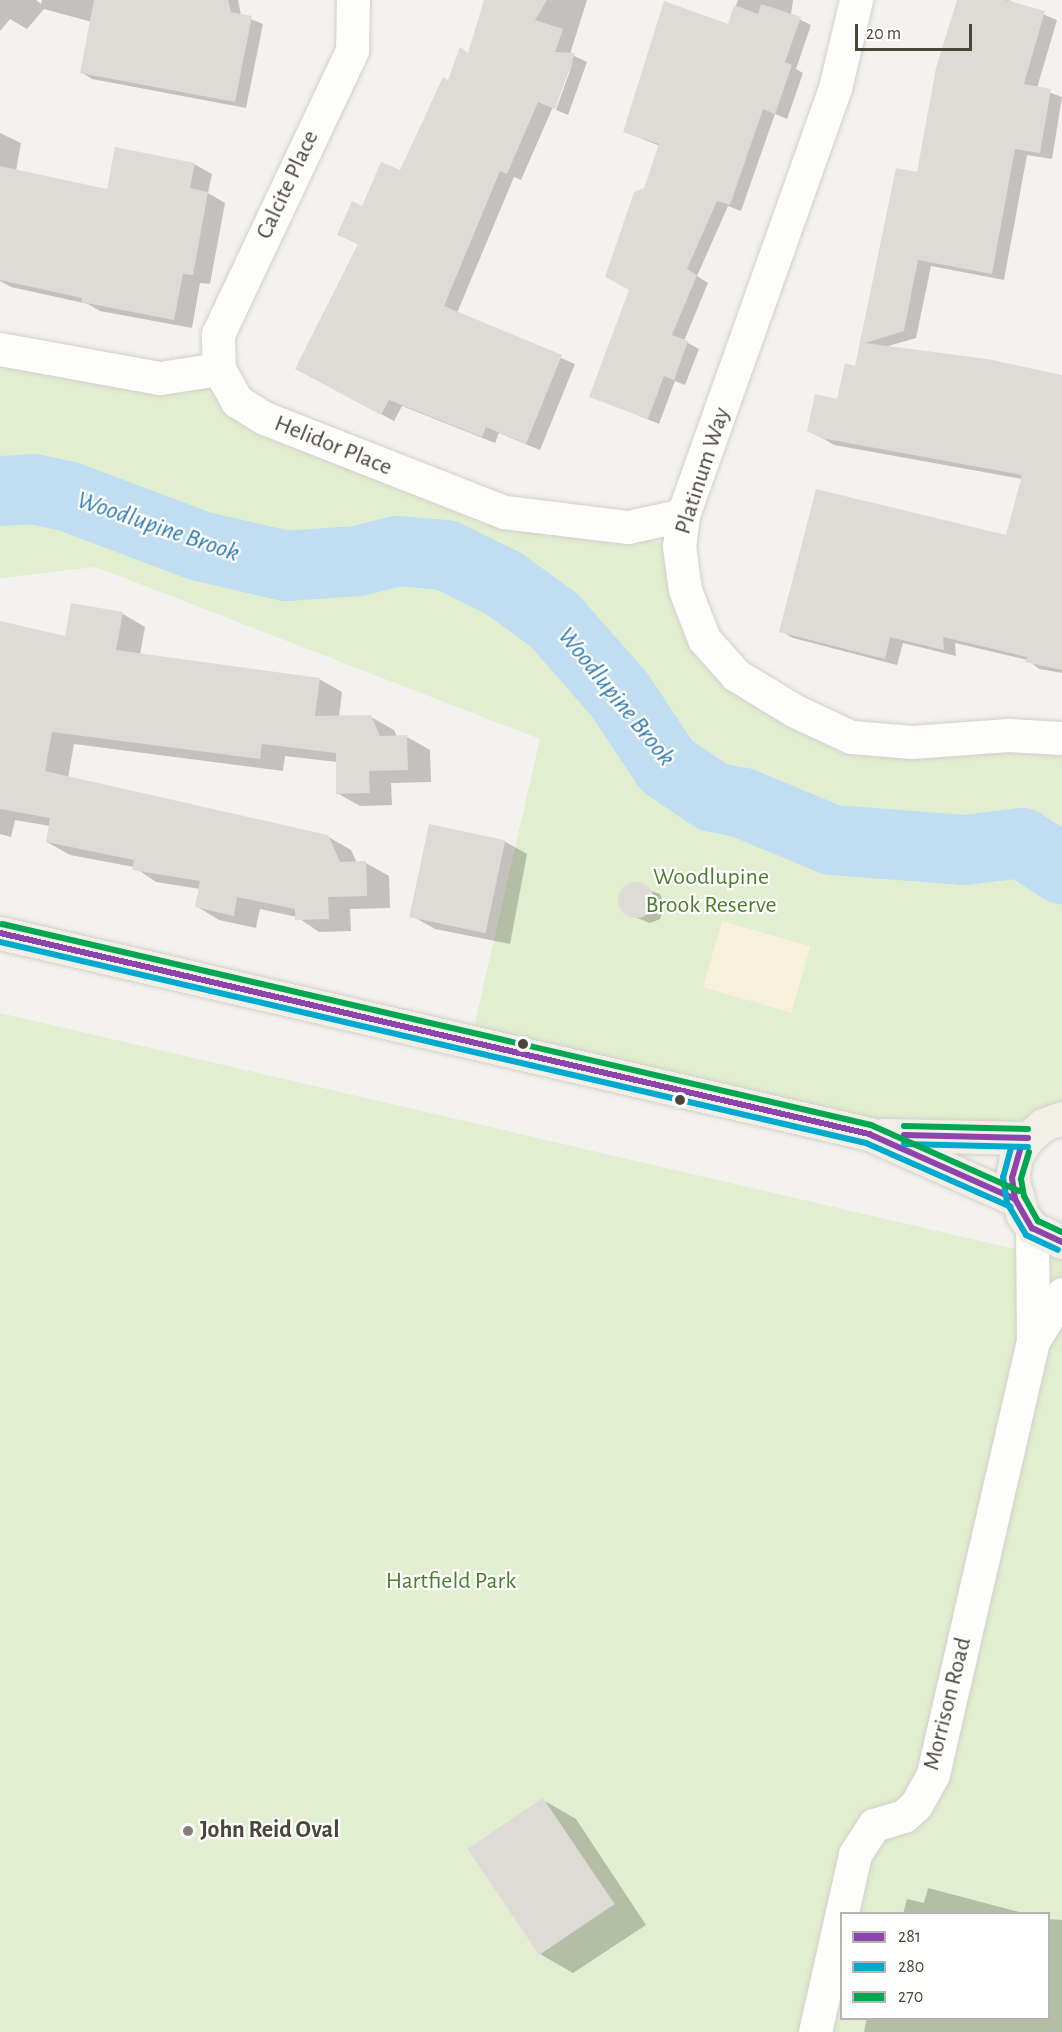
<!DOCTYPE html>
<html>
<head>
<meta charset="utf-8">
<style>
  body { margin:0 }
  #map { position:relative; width:1062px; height:2032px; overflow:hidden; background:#f4f2ee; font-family:"Alegreya Sans",sans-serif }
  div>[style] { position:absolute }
  .green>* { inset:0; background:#e1eecf }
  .sand>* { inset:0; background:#f7f0da; transform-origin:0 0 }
  .shadow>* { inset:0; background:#0003 }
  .river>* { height:70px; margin:-35px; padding:0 35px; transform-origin:35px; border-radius:35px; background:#c0ddf1 }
  .building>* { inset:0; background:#dedbd6; transform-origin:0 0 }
  .round { border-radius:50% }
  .roads { filter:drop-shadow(0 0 2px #d2d0cb) drop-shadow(0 0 2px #d2d0cb) }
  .minor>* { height:33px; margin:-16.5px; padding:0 16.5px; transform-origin:16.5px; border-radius:16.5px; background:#fdfdfc }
  .major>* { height:33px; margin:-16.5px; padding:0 16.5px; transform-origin:16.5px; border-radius:16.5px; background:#f2efe6 }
  .bus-1>* { height:6px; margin:-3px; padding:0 3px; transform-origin:3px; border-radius:3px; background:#8e44ad }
  .bus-2>* { height:6px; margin:-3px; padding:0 3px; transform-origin:3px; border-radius:3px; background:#00a9ce }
  .bus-3>* { height:6px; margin:-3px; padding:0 3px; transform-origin:3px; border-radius:3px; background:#00a651 }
  .dots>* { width:16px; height:16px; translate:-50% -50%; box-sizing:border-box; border:3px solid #fff; border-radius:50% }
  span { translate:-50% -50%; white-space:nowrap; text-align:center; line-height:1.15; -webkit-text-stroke:4.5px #fff; paint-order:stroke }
  .street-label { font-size:24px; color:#4b4439 }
  .park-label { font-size:24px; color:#4a7f2a }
  .poi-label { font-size:24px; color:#4b4439; font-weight:700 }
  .left { translate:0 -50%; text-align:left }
  .water-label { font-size:26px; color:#2e7ab2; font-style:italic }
  .legend { position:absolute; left:840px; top:1912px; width:210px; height:108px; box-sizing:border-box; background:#fff; border:2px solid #b7b4b0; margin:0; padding:8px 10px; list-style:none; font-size:18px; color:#4b4439 }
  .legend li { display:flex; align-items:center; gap:12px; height:30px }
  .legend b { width:30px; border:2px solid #b7b4b0 }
  .scale { position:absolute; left:855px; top:24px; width:117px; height:27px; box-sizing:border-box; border:3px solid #4b4439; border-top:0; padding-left:8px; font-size:18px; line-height:21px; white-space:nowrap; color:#4b4439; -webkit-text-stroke:4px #fff; paint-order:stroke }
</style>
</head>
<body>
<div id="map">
  <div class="green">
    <div style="clip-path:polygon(0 343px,219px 369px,237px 401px,504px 512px,679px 546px,704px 639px,851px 737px,1062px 738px,1062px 1118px,869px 1134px,471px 1040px,540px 739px,96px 567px,0 578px)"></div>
    <div style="clip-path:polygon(evenodd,0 1013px,1062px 1260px,1062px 2032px,0 2032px,0 1013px,842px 1914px,1048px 1914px,1048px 2018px,842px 2018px,842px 1914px)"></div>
  </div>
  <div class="sand">
    <div style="left:722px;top:921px;width:92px;height:69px;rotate:16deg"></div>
  </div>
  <div class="shadow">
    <div style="clip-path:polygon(0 0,36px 0,41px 4px,42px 0,238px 0,241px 15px,263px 24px,246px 108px,92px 79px,81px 72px,92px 22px,44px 9px,27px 29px,10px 19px,0 31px)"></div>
    <div style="clip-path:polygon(485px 0,587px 0,570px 54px,587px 62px,568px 115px,556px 110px,574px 59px,521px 180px,514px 177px,457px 313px,575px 364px,540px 450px,499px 433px,495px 443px,402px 406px,394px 421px,310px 376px,359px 245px,339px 234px,401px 172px,449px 82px,469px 54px)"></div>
    <div style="clip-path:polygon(738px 0,793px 0,791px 15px,811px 25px,796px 69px,803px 73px,787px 119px,775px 114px,741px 211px,728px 206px,697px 276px,708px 283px,684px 341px,699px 349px,685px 385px,675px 381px,659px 424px,591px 396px,631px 290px,645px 189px,660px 146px,625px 132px,729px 26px)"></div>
    <div style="clip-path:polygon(957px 0,1008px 0,1057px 20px,1037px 88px,1062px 97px,1052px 159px,1027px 155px,1004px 280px,931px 266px,916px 338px,885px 347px,1062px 377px,1062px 673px,1039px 669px,1028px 660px,955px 643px,956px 656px,903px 643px,897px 665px,793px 638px,781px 631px,1007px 537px,1022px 479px,834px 445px,809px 430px,839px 400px,856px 368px,919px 174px)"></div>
    <div style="clip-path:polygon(0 133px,21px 143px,16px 171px,108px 191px,194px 164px,212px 174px,208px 193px,225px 203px,210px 284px,200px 283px,192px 328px,100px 311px,88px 304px,11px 287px,0 281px)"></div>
    <div style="clip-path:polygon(123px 614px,145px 627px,140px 655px,319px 679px,342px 692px,339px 717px,371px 717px,394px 730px,397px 737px,407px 737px,430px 750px,431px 782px,391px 783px,392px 805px,360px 806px,337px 793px,337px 762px,285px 756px,283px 771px,74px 744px,68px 778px,327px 836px,351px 850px,357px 863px,366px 863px,389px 876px,390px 908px,350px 909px,351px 931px,319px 932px,297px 917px,260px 909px,256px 928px,219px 920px,196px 906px,200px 889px,156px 882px,134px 867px,70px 855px,47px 842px,50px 826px,15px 820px,11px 837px,0 834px,0 623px,66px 638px)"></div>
    <div style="clip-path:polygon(504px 841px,527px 854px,510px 944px,435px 929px,412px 916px)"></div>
    <div style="clip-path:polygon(632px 884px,660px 894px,665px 904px,660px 919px,650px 923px,627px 914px,619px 900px,623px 890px)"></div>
    <div style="clip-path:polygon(543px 1800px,576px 1819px,646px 1925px,573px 1973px,540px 1954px)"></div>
    <div style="clip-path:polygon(928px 1888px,1027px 1914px,903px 1914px,907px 1899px,924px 1903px)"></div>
    <div style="clip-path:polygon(1048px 1919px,1062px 1920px,1062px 2032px,864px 2032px,867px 2018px,1048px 2018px)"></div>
  </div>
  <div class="river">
    <div style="left:0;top:491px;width:33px;rotate:-3deg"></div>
    <div style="left:33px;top:489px;width:35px;rotate:12deg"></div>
    <div style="left:67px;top:496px;width:142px;rotate:20.6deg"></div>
    <div style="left:200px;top:546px;width:88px;rotate:13.1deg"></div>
    <div style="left:286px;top:566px;width:72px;rotate:-4deg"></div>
    <div style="left:358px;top:561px;width:40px;rotate:-14.4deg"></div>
    <div style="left:397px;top:551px;width:49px;rotate:4.7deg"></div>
    <div style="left:446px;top:555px;width:64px;rotate:26.2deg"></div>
    <div style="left:503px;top:583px;width:63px;rotate:36deg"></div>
    <div style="left:554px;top:620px;width:98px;rotate:48.7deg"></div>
    <div style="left:619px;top:694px;width:87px;rotate:56.3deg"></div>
    <div style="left:667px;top:766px;width:55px;rotate:34deg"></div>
    <div style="left:713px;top:797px;width:31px;rotate:11deg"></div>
    <div style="left:743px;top:803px;width:96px;rotate:22.6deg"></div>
    <div style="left:832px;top:840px;width:132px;rotate:4.3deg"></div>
    <div style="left:964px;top:850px;width:58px;rotate:-6.9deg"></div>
    <div style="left:1022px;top:843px;width:48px;rotate:33deg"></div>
  </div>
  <div class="building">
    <div style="clip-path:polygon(94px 0,228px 0,231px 12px,252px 16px,235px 102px,80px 73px)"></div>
    <div style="clip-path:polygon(484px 0,547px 0,535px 20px,563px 29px,555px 52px,575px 53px,555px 109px,538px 102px,507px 174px,500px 171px,444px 306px,562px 355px,526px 444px,486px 427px,482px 437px,389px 400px,381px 415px,295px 369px,358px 244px,337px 235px,352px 201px,362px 206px,381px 162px,400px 170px,443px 77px,448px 80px,460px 47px,468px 53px)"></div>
    <div style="clip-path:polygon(957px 0,1005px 0,1045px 11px,1024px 84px,1051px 89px,1040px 153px,1015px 149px,992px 274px,918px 260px,904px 331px,865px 343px,987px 359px,1062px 375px,1062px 670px,1025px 662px,1027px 657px,943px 637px,944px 650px,890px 637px,885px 659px,779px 632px,816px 489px,1006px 535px,1022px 475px,821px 438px,807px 431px,815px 394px,837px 399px,845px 363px,855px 366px,896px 168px,917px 172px,936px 68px)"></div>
    <div style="clip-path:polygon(664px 1px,728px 24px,734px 5px,758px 14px,761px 4px,801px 17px,785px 62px,792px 65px,775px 114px,763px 109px,730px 205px,717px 201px,687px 269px,697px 275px,672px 335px,688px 341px,674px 380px,664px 376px,648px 419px,589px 397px,629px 290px,605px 277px,634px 192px,644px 188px,659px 144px,623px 132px)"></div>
    <div style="clip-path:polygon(115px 147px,195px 163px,190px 188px,208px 192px,193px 275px,183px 274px,174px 320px,81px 302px,82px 298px,0 280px,0 166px,107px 189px)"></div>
    <div style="clip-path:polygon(71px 603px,123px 612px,116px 650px,320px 678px,315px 716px,371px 715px,380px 736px,407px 735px,408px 770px,369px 771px,370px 793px,336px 794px,336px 753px,262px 744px,260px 759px,52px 732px,45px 771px,328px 835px,340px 862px,366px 861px,367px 896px,328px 897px,329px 919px,295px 920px,295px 909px,237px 897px,234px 916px,195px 907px,200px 881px,132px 870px,134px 860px,46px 842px,50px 818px,0 809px,0 621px,65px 636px)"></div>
    <div style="left:429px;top:824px;width:78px;height:95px;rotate:12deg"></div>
    <div class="round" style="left:618px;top:882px;width:36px;height:36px"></div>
    <div style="left:543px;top:1798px;width:128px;height:91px;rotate:56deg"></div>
  </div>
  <div class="roads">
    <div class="minor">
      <div style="left:856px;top:0;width:90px;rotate:103.4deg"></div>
      <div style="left:835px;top:88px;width:453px;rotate:109.6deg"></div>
      <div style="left:683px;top:515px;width:31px;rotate:97deg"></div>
      <div style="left:679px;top:546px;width:44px;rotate:82.2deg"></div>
      <div style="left:685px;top:590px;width:53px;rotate:68.8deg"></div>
      <div style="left:704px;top:639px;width:48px;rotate:48.4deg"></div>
      <div style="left:736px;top:675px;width:69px;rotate:31.4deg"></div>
      <div style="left:795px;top:711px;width:62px;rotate:24.9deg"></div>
      <div style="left:851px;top:737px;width:61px;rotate:4.7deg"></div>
      <div style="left:912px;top:742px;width:96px;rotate:-4.2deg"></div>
      <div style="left:1008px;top:735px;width:54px;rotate:3.2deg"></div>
      <div style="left:0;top:349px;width:163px;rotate:10.3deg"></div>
      <div style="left:160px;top:378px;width:60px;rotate:-8.7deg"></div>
      <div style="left:219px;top:369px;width:37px;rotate:61deg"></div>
      <div style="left:237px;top:401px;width:32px;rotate:32deg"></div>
      <div style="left:264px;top:418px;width:258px;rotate:21.4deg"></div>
      <div style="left:504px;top:512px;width:125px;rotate:6.9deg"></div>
      <div style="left:628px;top:527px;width:56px;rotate:-12.3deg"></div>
      <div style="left:219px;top:369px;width:35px;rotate:-92deg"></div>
      <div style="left:218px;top:334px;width:314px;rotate:-64.7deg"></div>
      <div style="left:352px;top:50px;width:50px;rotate:-88.9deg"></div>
      <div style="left:1033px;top:1341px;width:55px;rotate:-58.3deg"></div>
      <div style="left:815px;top:2032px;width:182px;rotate:-77.3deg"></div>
      <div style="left:855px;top:1854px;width:35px;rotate:-57deg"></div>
      <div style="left:874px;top:1825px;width:31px;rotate:-17deg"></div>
      <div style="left:904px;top:1816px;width:16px;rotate:-43deg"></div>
      <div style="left:916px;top:1805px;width:35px;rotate:-61deg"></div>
      <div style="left:933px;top:1774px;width:444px;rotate:-77deg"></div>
      <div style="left:1033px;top:1341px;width:113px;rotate:-90.5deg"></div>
    </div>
    <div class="major">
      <div style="left:0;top:933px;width:892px;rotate:13.02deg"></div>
      <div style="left:869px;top:1134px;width:160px;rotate:24deg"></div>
      <div style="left:1062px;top:1118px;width:20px;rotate:160deg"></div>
      <div style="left:1043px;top:1125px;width:20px;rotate:139deg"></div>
      <div style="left:1028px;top:1138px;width:22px;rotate:124deg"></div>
      <div style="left:1016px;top:1156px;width:22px;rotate:100deg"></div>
      <div style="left:1012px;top:1178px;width:37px;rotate:74deg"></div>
      <div style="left:1022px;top:1214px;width:17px;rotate:54deg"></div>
      <div style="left:1032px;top:1228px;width:33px;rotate:25deg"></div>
      <div style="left:883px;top:1135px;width:145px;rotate:1.2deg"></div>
    </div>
  </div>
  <div class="bus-1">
    <div style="left:0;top:933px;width:892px;rotate:13.02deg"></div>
    <div style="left:869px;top:1134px;width:160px;rotate:24deg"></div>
    <div style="left:904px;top:1135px;width:124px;rotate:1.4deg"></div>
    <div style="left:1020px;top:1150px;width:29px;rotate:106deg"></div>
    <div style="left:1012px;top:1178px;width:21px;rotate:82deg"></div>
    <div style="left:1015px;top:1199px;width:34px;rotate:60deg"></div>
    <div style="left:1032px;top:1228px;width:33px;rotate:25deg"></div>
  </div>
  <div class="bus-2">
    <div style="left:0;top:942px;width:889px;rotate:13.07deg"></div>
    <div style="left:866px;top:1143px;width:158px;rotate:23.8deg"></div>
    <div style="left:904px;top:1144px;width:124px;rotate:1.4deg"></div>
    <div style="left:1011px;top:1148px;width:30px;rotate:105deg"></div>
    <div style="left:1003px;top:1177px;width:26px;rotate:81deg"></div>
    <div style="left:1007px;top:1203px;width:37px;rotate:59deg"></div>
    <div style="left:1026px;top:1235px;width:35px;rotate:25deg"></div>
  </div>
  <div class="bus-3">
    <div style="left:2px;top:924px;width:892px;rotate:13.02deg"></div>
    <div style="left:871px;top:1125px;width:162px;rotate:24deg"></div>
    <div style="left:904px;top:1126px;width:124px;rotate:1.4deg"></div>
    <div style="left:1029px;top:1152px;width:28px;rotate:107deg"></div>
    <div style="left:1021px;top:1179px;width:17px;rotate:80deg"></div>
    <div style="left:1024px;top:1196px;width:29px;rotate:61deg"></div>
    <div style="left:1038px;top:1221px;width:26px;rotate:25deg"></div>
  </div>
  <div class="dots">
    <div style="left:523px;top:1044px;background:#4b4439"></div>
    <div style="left:680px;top:1100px;background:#4b4439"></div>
    <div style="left:188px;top:1831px;background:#868178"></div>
  </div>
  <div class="street-label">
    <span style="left:288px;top:185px;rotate:-65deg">Calcite Place</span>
    <span style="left:333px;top:446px;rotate:22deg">Helidor Place</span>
    <span style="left:703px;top:471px;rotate:-72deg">Platinum Way</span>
    <span style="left:948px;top:1704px;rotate:-76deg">Morrison Road</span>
  </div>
  <div class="park-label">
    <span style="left:711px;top:892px">Woodlupine<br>Brook Reserve</span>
    <span style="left:451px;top:1582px">Hartfield Park</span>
  </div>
  <div class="poi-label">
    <span class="left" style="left:200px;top:1831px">John Reid Oval</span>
  </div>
  <div class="water-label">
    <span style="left:158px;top:527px;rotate:19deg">Woodlupine Brook</span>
    <span style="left:616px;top:697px;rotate:51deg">Woodlupine Brook</span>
  </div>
  <ul class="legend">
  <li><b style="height:8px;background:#8e44ad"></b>281</li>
  <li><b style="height:8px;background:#00a9ce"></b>280</li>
  <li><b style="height:8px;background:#00a651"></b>270</li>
  </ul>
  <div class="scale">20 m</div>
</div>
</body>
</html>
